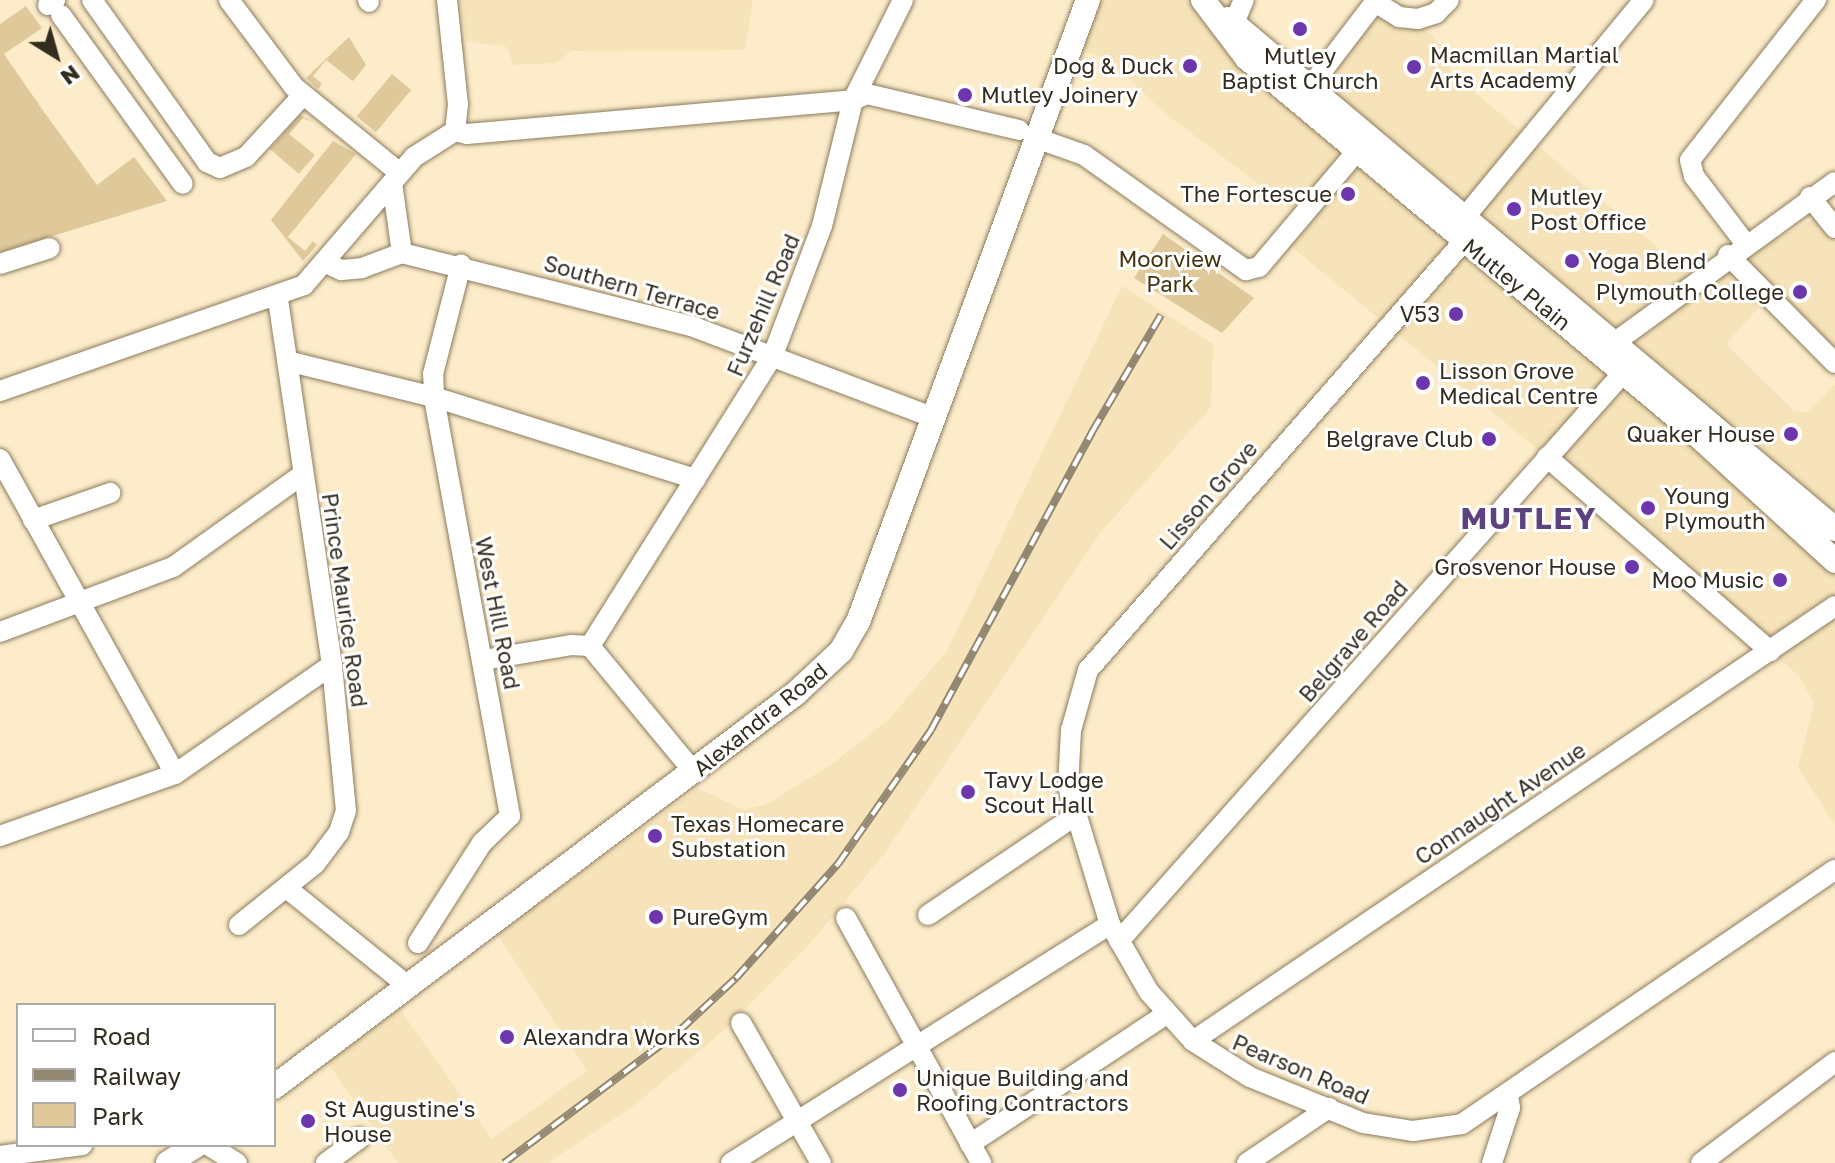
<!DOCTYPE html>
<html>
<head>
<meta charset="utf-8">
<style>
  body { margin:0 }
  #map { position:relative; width:1835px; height:1163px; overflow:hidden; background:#fcecca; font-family:"Golos Text",sans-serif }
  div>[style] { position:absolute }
  .built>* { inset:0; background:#f6e3b9 }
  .green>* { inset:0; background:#dfc99a; transform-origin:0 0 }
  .roads { filter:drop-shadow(0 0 2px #8b7c5d) drop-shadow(0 0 2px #8b7c5d) }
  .minor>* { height:20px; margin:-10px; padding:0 10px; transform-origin:10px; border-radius:10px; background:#fff }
  .major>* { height:24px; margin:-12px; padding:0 12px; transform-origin:12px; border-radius:12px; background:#fff }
  .rail>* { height:8px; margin-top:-4px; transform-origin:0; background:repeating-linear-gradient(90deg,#fff 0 15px,#938871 0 30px); box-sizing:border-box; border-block:2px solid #938871 }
  .dots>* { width:22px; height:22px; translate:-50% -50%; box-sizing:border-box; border:4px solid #fff; border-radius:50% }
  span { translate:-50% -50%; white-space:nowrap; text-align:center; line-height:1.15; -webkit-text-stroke:6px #fff; paint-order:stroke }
  .poi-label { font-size:22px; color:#332d20 }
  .left { translate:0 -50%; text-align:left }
  .right { translate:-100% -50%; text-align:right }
  .park-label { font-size:22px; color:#42330e }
  .street-label { font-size:22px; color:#332d20 }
  .district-label { font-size:30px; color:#5c4380; font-weight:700; letter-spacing:2px }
  .legend { position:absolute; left:16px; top:1003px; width:260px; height:144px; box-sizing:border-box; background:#fff; border:2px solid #adaba6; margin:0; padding:10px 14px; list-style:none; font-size:24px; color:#332d20 }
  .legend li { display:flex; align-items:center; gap:16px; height:40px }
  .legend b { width:40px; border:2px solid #adaba6 }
  .north { position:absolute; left:16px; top:16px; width:80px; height:80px; -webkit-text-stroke:6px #fff; paint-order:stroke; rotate:143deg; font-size:22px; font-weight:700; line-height:32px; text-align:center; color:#332d20 }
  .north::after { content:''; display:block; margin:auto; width:28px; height:36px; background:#332d20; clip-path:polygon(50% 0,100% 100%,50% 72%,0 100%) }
</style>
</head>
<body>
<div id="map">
  <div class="built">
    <div style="clip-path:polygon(459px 0,753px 0,745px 50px,571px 51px,556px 63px,513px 65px,507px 47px,466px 41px)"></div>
    <div style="clip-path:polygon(1088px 0,1244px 0,1234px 23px,1310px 90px,1375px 2px,1418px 19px,1443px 48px,1451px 72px,1695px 279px,1723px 265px,1760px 306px,1726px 344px,1794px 411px,1807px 412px,1835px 385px,1835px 825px,1798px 768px,1814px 703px,1799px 676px,1547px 457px,1282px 239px,1300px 215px,1162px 111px,1110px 60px,1070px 45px)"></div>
    <div style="clip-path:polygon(1819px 216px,1835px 226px,1835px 363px,1735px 261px)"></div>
    <div style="clip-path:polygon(1122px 286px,1213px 344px,1211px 407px,1101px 532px,884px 854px,808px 946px,723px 1031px,632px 1107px,548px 1163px,398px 1163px,327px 1062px,399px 1008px,492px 1139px,587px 1071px,497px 934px,698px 788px,743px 810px,767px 804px,832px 764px,888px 720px,947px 651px)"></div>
  </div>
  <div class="green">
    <div style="clip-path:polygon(26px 6px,42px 28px,4px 54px,42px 109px,97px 185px,134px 157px,167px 201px,0 252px,0 24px)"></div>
    <div style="clip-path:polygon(349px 37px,366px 65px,353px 81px,326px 60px,313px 76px,322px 84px,318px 89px,306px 78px)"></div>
    <div style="left:392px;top:74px;width:25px;height:55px;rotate:40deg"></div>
    <div style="clip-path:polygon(300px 115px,315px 123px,303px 118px,289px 134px,315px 155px,299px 174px,270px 149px)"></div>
    <div style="clip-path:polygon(333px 141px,356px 154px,288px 237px,305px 251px,313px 241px,317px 245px,303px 261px,271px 220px)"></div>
    <div style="clip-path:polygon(1163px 234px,1254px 298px,1222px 333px,1134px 278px)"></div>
  </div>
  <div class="roads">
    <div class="minor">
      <div style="left:92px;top:0;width:199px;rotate:54.6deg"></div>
      <div style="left:207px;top:162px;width:14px;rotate:25deg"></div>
      <div style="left:220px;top:168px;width:28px;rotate:-23deg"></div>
      <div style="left:246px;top:157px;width:84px;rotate:-47.4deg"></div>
      <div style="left:229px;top:0;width:109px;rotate:53.2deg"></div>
      <div style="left:294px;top:87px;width:136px;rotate:39.1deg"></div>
      <div style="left:368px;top:0;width:2px;rotate:63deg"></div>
      <div style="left:447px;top:0;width:105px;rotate:84deg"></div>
      <div style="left:458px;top:104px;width:27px;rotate:96deg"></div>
      <div style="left:1375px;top:2px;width:28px;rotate:32deg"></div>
      <div style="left:1399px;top:17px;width:19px;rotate:6deg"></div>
      <div style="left:1418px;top:19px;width:19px;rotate:-18deg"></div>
      <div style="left:1436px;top:13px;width:18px;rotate:-45deg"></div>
      <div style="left:48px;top:5px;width:9px;rotate:-36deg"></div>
      <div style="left:61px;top:15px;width:208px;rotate:54.2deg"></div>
      <div style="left:1234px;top:23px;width:25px;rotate:-67deg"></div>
      <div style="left:1310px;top:87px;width:107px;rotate:-52.6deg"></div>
      <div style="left:1036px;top:138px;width:51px;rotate:19.5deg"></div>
      <div style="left:1084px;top:155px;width:199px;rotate:35.4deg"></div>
      <div style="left:1246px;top:270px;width:13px;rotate:-13deg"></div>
      <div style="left:1259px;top:267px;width:152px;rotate:-49.8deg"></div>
      <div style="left:392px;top:183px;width:71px;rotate:81.9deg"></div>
      <div style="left:1810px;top:197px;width:40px;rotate:51deg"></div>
      <div style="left:1465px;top:217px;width:281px;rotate:-50.5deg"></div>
      <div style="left:1464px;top:241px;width:570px;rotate:131.23deg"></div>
      <div style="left:1088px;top:670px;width:62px;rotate:105.8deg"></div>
      <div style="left:1071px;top:730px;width:57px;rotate:93deg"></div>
      <div style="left:1068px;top:787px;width:143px;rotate:73deg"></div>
      <div style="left:1110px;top:924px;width:78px;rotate:60.2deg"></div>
      <div style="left:1149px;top:992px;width:66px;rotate:48.1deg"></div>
      <div style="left:1193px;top:1041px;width:67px;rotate:32.3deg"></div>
      <div style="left:1250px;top:1077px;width:122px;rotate:22.2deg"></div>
      <div style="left:1363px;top:1123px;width:51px;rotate:9.1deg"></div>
      <div style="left:1413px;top:1131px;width:49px;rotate:-8.1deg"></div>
      <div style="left:1462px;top:1124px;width:451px;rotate:-34.3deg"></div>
      <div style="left:1745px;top:243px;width:84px;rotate:-127.3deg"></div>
      <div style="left:1694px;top:176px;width:16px;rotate:-104deg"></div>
      <div style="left:1690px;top:160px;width:204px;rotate:-51.8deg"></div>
      <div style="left:402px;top:253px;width:298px;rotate:14.2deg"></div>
      <div style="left:691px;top:326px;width:260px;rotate:20.7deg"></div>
      <div style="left:1728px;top:255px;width:152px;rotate:45.3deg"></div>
      <div style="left:326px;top:263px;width:17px;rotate:25deg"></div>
      <div style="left:341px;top:270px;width:21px;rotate:-5deg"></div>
      <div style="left:362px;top:268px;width:43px;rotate:-20.6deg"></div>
      <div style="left:0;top:264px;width:52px;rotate:-17.7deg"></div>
      <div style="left:1614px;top:343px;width:273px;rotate:-36.1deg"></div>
      <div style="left:287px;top:361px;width:151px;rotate:13.8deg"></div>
      <div style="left:434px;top:397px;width:274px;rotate:17.4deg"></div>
      <div style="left:0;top:391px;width:322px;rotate:-19.2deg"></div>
      <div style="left:304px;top:285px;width:169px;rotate:-49.3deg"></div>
      <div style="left:414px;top:157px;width:49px;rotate:-32.4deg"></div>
      <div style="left:455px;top:131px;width:12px;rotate:14deg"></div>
      <div style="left:467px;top:134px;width:387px;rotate:-5deg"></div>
      <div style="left:853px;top:100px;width:15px;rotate:-23deg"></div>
      <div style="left:867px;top:94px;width:156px;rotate:13.3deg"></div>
      <div style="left:1547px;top:457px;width:296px;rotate:41deg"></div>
      <div style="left:0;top:459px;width:360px;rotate:60.9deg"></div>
      <div style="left:33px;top:520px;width:82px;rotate:-19.3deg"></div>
      <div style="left:0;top:632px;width:185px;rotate:-20.6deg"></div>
      <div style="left:173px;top:567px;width:158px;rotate:-35.5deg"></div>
      <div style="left:590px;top:646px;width:344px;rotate:-57.8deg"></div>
      <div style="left:773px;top:355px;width:138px;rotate:-69.2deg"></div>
      <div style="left:822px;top:226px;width:130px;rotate:-76.2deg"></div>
      <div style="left:853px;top:100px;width:112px;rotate:-63.4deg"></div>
      <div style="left:484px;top:660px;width:88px;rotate:-9.8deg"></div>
      <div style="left:571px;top:645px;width:19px;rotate:3deg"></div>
      <div style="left:590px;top:646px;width:163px;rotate:50.5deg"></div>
      <div style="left:0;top:836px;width:186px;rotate:-19.5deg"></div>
      <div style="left:175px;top:774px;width:191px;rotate:-34.8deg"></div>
      <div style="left:289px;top:890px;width:154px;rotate:38.9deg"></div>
      <div style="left:928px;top:915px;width:177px;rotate:-34deg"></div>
      <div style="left:846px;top:918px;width:280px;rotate:61.1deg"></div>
      <div style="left:239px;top:925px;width:97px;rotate:-38.8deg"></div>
      <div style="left:315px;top:864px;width:40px;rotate:-53deg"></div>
      <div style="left:339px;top:832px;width:22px;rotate:-72deg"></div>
      <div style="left:346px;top:811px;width:147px;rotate:-95.5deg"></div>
      <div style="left:332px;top:665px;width:371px;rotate:-98.4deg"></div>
      <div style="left:1119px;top:941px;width:759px;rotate:-48.42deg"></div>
      <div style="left:418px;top:943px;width:119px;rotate:-57.4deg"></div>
      <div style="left:482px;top:843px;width:39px;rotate:-44deg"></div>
      <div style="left:510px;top:816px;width:426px;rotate:-100.3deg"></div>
      <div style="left:434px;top:397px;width:23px;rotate:-92deg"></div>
      <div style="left:433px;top:374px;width:113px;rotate:-75.6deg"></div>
      <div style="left:741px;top:1023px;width:161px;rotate:60.3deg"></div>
      <div style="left:1193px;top:1041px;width:775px;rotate:-34.12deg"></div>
      <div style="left:970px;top:1144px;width:234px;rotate:-33.5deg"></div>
      <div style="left:208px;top:1145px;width:34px;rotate:32deg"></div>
      <div style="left:0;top:1156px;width:83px;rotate:-7.6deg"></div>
      <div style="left:326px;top:1163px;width:42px;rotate:-36.3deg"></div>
      <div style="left:731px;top:1163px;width:448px;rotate:-32.2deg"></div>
      <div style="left:1247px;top:1163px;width:99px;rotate:-33.9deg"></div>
      <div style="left:1492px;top:1163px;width:58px;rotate:-71.9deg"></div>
      <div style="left:1510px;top:1108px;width:13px;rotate:-99deg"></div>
      <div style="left:1701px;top:1163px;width:168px;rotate:-37deg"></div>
    </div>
    <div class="major">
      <div style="left:1203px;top:0;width:73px;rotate:52.8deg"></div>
      <div style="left:1247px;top:58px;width:569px;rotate:39.87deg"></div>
      <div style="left:1684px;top:423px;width:205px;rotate:42.4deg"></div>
      <div style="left:1228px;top:19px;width:793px;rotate:40.04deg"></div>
      <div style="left:274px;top:1087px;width:653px;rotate:-37.03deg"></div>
      <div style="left:795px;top:694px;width:63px;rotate:-43.1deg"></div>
      <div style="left:841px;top:651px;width:34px;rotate:-60deg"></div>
      <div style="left:858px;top:622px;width:663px;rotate:-69.71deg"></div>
      <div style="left:168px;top:1163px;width:34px;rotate:-32deg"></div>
    </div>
  </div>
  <div class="rail">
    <div style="left:504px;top:1163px;width:219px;rotate:-37deg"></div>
    <div style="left:679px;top:1031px;width:78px;rotate:-42.9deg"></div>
    <div style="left:736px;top:978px;width:153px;rotate:-48.2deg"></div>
    <div style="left:838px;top:864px;width:163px;rotate:-55.2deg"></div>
    <div style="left:931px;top:730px;width:339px;rotate:-61.6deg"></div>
    <div style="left:1092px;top:432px;width:136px;rotate:-59.5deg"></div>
  </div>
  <div class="dots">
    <div style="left:1300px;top:29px;background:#6e36ad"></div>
    <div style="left:1190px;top:66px;background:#6e36ad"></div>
    <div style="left:1414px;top:67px;background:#6e36ad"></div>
    <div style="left:965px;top:95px;background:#6e36ad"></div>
    <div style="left:1348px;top:194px;background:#6e36ad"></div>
    <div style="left:1514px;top:209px;background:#6e36ad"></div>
    <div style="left:1572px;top:261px;background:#6e36ad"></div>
    <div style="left:1800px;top:292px;background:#6e36ad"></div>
    <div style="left:1456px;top:314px;background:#6e36ad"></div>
    <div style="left:1423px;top:383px;background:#6e36ad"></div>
    <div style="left:1791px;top:434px;background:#6e36ad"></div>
    <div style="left:1489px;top:439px;background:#6e36ad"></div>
    <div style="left:1648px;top:508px;background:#6e36ad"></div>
    <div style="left:1632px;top:567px;background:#6e36ad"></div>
    <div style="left:1780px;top:580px;background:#6e36ad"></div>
    <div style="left:968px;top:792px;background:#6e36ad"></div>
    <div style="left:655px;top:836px;background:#6e36ad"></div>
    <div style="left:656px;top:917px;background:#6e36ad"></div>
    <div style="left:507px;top:1037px;background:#6e36ad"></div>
    <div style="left:900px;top:1090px;background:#6e36ad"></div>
    <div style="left:308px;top:1121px;background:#6e36ad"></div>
  </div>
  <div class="poi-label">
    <span class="left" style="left:1430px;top:67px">Macmillan Martial<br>Arts Academy</span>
    <span style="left:1300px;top:68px">Mutley<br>Baptist Church</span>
    <span class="right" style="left:1174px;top:66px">Dog &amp; Duck</span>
    <span class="left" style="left:981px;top:95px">Mutley Joinery</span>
    <span class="right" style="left:1332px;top:194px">The Fortescue</span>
    <span class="left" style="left:1530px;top:209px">Mutley<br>Post Office</span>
    <span class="left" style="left:1588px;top:261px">Yoga Blend</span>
    <span class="right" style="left:1784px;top:292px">Plymouth College</span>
    <span class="right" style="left:1440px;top:314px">V53</span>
    <span class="left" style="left:1439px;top:383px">Lisson Grove<br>Medical Centre</span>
    <span class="right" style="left:1775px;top:434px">Quaker House</span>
    <span class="right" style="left:1473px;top:439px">Belgrave Club</span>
    <span class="left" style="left:1664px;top:508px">Young<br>Plymouth</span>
    <span class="right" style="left:1616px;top:567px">Grosvenor House</span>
    <span class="right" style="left:1764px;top:580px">Moo Music</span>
    <span class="left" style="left:984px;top:792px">Tavy Lodge<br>Scout Hall</span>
    <span class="left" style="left:671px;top:836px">Texas Homecare<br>Substation</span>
    <span class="left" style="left:672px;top:917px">PureGym</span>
    <span class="left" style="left:523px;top:1037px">Alexandra Works</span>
    <span class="left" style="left:916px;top:1090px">Unique Building and<br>Roofing Contractors</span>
    <span class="left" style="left:324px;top:1121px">St Augustine's<br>House</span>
  </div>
  <div class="park-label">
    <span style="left:1170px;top:271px">Moorview<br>Park</span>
  </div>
  <div class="street-label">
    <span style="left:1517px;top:284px;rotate:39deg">Mutley Plain</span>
    <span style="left:632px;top:287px;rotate:16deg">Southern Terrace</span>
    <span style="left:763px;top:305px;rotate:-67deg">Furzehill Road</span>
    <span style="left:1208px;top:495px;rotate:-49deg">Lisson Grove</span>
    <span style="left:345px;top:600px;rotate:82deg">Prince Maurice Road</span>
    <span style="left:498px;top:613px;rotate:79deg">West Hill Road</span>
    <span style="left:1353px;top:641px;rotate:-49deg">Belgrave Road</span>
    <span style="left:760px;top:719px;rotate:-39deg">Alexandra Road</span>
    <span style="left:1500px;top:803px;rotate:-34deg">Connaught Avenue</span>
    <span style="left:1301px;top:1069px;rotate:23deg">Pearson Road</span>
  </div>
  <div class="district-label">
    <span style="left:1529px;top:518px">MUTLEY</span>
  </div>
  <ul class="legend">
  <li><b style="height:10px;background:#fff"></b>Road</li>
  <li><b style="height:10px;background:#938871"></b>Railway</li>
  <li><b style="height:22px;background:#dfc99a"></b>Park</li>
  </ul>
  <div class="north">N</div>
</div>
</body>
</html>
